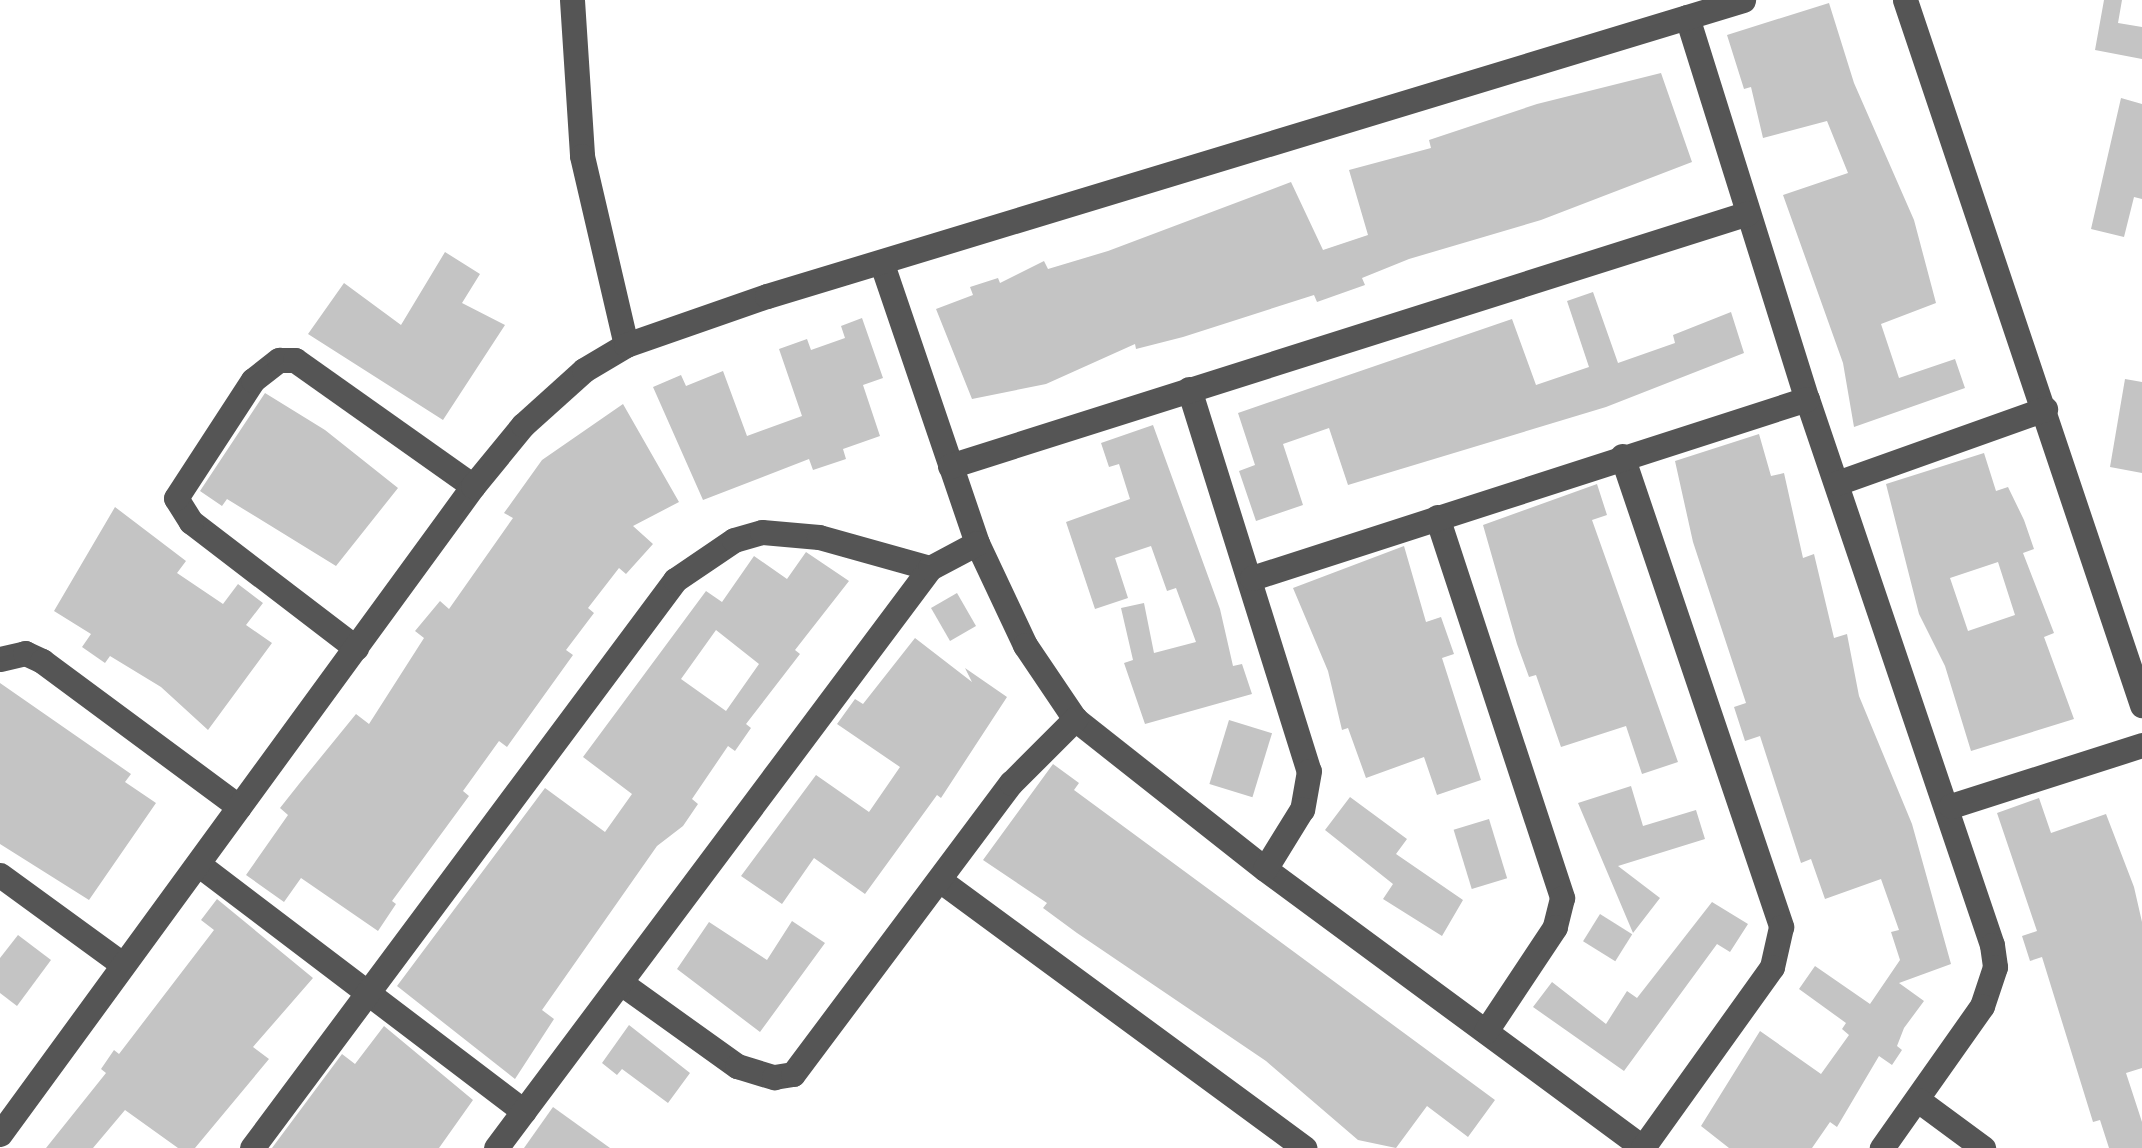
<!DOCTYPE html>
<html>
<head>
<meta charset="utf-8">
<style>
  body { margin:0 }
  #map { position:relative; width:2142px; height:1148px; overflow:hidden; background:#fff; font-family:Raleway,sans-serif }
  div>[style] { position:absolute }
  .building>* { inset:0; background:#c4c4c4; transform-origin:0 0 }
  .minor>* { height:25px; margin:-12.5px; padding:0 12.5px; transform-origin:12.5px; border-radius:12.5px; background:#555 }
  span { translate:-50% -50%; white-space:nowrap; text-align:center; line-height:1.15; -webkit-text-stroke:8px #fff; paint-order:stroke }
</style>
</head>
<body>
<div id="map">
  <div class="building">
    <div style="clip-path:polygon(2104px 0,2122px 0,2118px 23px,2142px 27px,2142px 59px,2095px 50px)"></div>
    <div style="clip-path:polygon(1829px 3px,1854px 83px,1914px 220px,1936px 303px,1881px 324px,1899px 378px,1955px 359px,1965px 388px,1854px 427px,1843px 363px,1783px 195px,1848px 173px,1827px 121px,1763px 138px,1751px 87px,1744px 89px,1727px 35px)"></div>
    <div style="clip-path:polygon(1661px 73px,1692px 162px,1541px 220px,1409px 259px,1362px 278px,1365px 285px,1317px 302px,1314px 295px,1183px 337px,1136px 349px,1135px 344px,1046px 384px,972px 399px,936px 309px,973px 295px,970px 287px,998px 278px,1000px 283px,1044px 261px,1048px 269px,1108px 251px,1291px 182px,1323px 250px,1368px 235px,1349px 170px,1431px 148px,1429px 140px,1537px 104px)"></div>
    <div style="clip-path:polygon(2121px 98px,2142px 104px,2142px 199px,2134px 197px,2124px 237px,2091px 229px)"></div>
    <div style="clip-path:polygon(445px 252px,480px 274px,462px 303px,505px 325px,443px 420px,308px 334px,344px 283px,401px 325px)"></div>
    <div style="clip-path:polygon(1593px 292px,1618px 363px,1675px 343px,1673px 335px,1731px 312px,1744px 353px,1606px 407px,1348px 485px,1329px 428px,1283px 444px,1303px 505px,1256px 521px,1239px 471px,1255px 465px,1238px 413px,1512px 319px,1536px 385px,1589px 367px,1567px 301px)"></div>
    <div style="clip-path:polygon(862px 318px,883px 378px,863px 385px,880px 436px,843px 449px,846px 459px,813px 470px,809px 459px,703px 500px,653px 387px,681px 375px,686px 386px,723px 371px,747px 436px,802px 416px,779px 349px,807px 339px,811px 350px,845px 338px,841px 326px)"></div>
    <div style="clip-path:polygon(2125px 379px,2142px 382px,2142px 473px,2110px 467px)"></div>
    <div style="clip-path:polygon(265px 393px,325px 430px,398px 488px,336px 566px,227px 499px,222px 506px,200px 491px)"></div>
    <div style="clip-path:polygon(623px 404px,679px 502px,633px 526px,653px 544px,626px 574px,619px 568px,588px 608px,594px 613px,566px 650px,573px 655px,507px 747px,499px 741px,463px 791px,469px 796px,392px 901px,396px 904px,378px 931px,301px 878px,284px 902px,246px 875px,288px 815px,280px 808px,299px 784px,356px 714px,369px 724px,424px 638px,415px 631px,440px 601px,449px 609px,513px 518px,504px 513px,542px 460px)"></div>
    <div style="clip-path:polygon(1153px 425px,1220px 609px,1233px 666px,1242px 664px,1252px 694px,1145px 724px,1124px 663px,1133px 660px,1121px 608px,1144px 603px,1154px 653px,1196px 642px,1176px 588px,1167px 591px,1151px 546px,1115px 558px,1128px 598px,1095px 609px,1066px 522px,1130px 499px,1119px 464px,1109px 467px,1101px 443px)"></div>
    <div style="clip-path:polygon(1759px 434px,1771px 476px,1784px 473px,1803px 558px,1814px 554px,1834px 638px,1847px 634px,1859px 696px,1912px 824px,1951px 964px,1899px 983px,1924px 1001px,1904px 1028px,1897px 1046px,1902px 1050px,1892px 1065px,1879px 1056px,1837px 1127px,1830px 1122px,1812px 1148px,1729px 1148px,1701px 1126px,1760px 1031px,1821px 1074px,1849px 1035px,1842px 1029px,1846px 1023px,1799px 989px,1815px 966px,1870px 1004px,1900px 960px,1891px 932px,1899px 930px,1881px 879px,1825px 899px,1811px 859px,1801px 863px,1760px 736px,1745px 741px,1734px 707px,1746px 703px,1693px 542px,1675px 461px)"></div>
    <div style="clip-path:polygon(evenodd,1984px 453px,1996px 491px,2008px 487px,2024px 520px,2034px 549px,2023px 553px,2054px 633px,2044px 637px,2074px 719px,1971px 751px,1945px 666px,1919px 614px,1886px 484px,1984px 453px,1998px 562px,2015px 615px,1968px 631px,1950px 578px,1998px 562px)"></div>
    <div style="clip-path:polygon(1597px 484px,1607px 515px,1592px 520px,1678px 762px,1642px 774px,1626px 726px,1561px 747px,1536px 675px,1529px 677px,1517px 644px,1483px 525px)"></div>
    <div style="clip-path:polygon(115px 507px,186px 561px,177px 573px,223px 604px,238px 584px,263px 603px,246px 625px,272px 643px,208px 730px,161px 687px,110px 656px,105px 663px,82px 647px,91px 634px,54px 611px)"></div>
    <div style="clip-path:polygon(1404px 546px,1426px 622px,1441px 617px,1454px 654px,1442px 658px,1481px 780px,1437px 795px,1424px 757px,1366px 778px,1348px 728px,1342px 730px,1328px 671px,1293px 588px)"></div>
    <div style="clip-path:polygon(evenodd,806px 552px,849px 581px,795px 650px,800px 654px,746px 724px,751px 728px,735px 751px,728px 746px,692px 799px,698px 804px,683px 826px,657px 846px,542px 1010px,554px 1019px,515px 1079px,397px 986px,545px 788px,605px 832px,632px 794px,583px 757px,706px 591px,722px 602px,754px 556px,787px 579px,806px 552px,716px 630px,759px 664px,726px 711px,681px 679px,716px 630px)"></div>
    <div style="left:957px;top:593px;width:38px;height:30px;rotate:60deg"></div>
    <div style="clip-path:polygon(915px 638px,972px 682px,965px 668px,1007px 697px,941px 798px,937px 795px,865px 894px,814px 858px,782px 904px,741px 876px,816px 775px,869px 812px,900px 767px,837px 724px,855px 699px,863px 704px)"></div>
    <div style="clip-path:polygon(0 683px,131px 774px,125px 782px,156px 803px,89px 900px,0 844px)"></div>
    <div style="left:1229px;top:720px;width:45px;height:67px;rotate:17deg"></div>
    <div style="clip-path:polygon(1053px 764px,1079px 783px,1074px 790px,1495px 1100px,1468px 1137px,1427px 1106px,1396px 1148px,1358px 1140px,1266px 1061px,1077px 933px,1043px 908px,1047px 903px,983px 860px)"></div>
    <div style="clip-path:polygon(1631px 786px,1643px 826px,1696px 810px,1705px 839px,1618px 866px,1660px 898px,1633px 933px,1578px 803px)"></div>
    <div style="clip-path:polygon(1350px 797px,1407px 839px,1396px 854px,1463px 900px,1442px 936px,1383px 899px,1393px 884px,1325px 830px)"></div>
    <div style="clip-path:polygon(2039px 798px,2051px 833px,2106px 814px,2134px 887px,2142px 922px,2142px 1068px,2126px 1073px,2142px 1122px,2142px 1148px,2109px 1148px,2100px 1120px,2093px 1122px,2042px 957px,2030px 961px,2022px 936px,2037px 931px,1997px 813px)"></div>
    <div style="left:1489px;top:819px;width:62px;height:37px;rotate:73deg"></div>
    <div style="clip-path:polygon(217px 899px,313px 978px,253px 1047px,269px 1059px,195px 1148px,178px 1148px,125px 1110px,93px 1148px,46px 1148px,106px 1073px,101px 1069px,114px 1050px,119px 1054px,214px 930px,201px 920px)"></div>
    <div style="clip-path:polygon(1712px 902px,1748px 924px,1730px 952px,1717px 944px,1624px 1071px,1533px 1007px,1552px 982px,1606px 1024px,1627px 991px,1637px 998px)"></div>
    <div style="left:1600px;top:914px;width:38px;height:32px;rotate:32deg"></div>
    <div style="clip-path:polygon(792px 921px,825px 943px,760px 1032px,677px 969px,709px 922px,767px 960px)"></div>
    <div style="clip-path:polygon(18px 935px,51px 960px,17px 1006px,0 993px,0 958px)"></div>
    <div style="clip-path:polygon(629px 1025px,690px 1073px,668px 1103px,622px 1069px,617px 1075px,602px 1063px)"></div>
    <div style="clip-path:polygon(384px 1026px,473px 1100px,439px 1148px,272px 1148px,342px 1054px,355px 1064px)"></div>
    <div style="clip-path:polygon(553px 1107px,610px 1148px,524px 1148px)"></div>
  </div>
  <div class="minor">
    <div style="left:572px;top:0;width:156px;rotate:86.3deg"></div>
    <div style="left:582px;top:156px;width:194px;rotate:76.9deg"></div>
    <div style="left:1905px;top:0;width:744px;rotate:71.42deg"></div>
    <div style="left:1687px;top:17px;width:400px;rotate:72.6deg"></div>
    <div style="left:1807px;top:399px;width:576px;rotate:71.28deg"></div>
    <div style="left:1992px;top:945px;width:22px;rotate:82deg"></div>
    <div style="left:1995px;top:967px;width:41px;rotate:108.4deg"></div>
    <div style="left:1982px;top:1006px;width:174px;rotate:125.2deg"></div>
    <div style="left:882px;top:264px;width:295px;rotate:71.2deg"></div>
    <div style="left:977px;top:543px;width:113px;rotate:64.8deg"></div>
    <div style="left:1025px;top:645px;width:89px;rotate:56deg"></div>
    <div style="left:1075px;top:719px;width:242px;rotate:38.3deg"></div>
    <div style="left:1265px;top:869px;width:471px;rotate:36.4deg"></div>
    <div style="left:1189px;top:389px;width:400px;rotate:72.6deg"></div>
    <div style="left:1309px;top:771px;width:39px;rotate:100deg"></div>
    <div style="left:1302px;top:809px;width:70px;rotate:121.7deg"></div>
    <div style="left:1622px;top:456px;width:497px;rotate:71.3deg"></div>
    <div style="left:1781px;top:927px;width:41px;rotate:102.7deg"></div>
    <div style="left:1772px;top:967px;width:221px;rotate:125.6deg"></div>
    <div style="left:950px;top:466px;width:837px;rotate:-17.59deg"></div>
    <div style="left:1837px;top:483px;width:221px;rotate:-19.6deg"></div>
    <div style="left:1437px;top:517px;width:401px;rotate:71.8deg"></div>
    <div style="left:1562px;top:898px;width:30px;rotate:104deg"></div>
    <div style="left:1555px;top:927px;width:125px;rotate:123.6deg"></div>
    <div style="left:1252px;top:578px;width:583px;rotate:-17.88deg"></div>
    <div style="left:356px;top:648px;width:208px;rotate:-142.6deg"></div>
    <div style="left:191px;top:522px;width:28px;rotate:-122deg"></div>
    <div style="left:176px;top:498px;width:141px;rotate:-56.9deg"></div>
    <div style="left:253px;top:380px;width:33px;rotate:-38deg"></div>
    <div style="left:279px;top:360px;width:16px"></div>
    <div style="left:295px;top:360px;width:218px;rotate:35.3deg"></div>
    <div style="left:0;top:659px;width:26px;rotate:-13deg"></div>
    <div style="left:25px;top:653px;width:19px;rotate:25deg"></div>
    <div style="left:42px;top:661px;width:245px;rotate:36.5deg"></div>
    <div style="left:1951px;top:806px;width:201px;rotate:-17.7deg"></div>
    <div style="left:198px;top:864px;width:409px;rotate:37.2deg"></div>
    <div style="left:0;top:875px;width:151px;rotate:36.1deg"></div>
    <div style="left:941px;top:881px;width:451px;rotate:36.3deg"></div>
    <div style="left:621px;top:983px;width:143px;rotate:35.6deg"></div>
    <div style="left:737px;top:1066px;width:39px;rotate:17deg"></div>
    <div style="left:774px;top:1077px;width:19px;rotate:-9deg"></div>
    <div style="left:793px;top:1074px;width:364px;rotate:-53.2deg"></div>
    <div style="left:1011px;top:783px;width:91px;rotate:-45deg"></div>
    <div style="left:1918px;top:1100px;width:81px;rotate:36.4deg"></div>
    <div style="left:0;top:1134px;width:802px;rotate:-53.87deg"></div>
    <div style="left:473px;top:486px;width:79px;rotate:-50.7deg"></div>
    <div style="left:523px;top:425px;width:82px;rotate:-42deg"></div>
    <div style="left:584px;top:370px;width:49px;rotate:-30.8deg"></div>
    <div style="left:626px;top:345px;width:149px;rotate:-19.2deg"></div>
    <div style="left:767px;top:296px;width:1020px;rotate:-16.87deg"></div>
    <div style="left:252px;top:1148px;width:708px;rotate:-53.32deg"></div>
    <div style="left:675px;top:580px;width:71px;rotate:-34.1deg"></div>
    <div style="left:734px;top:540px;width:29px;rotate:-16deg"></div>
    <div style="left:762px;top:532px;width:57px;rotate:5deg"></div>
    <div style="left:819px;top:537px;width:115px;rotate:15.6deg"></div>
    <div style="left:496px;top:1148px;width:724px;rotate:-53.19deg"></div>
    <div style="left:930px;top:568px;width:53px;rotate:-28deg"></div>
  </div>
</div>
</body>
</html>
